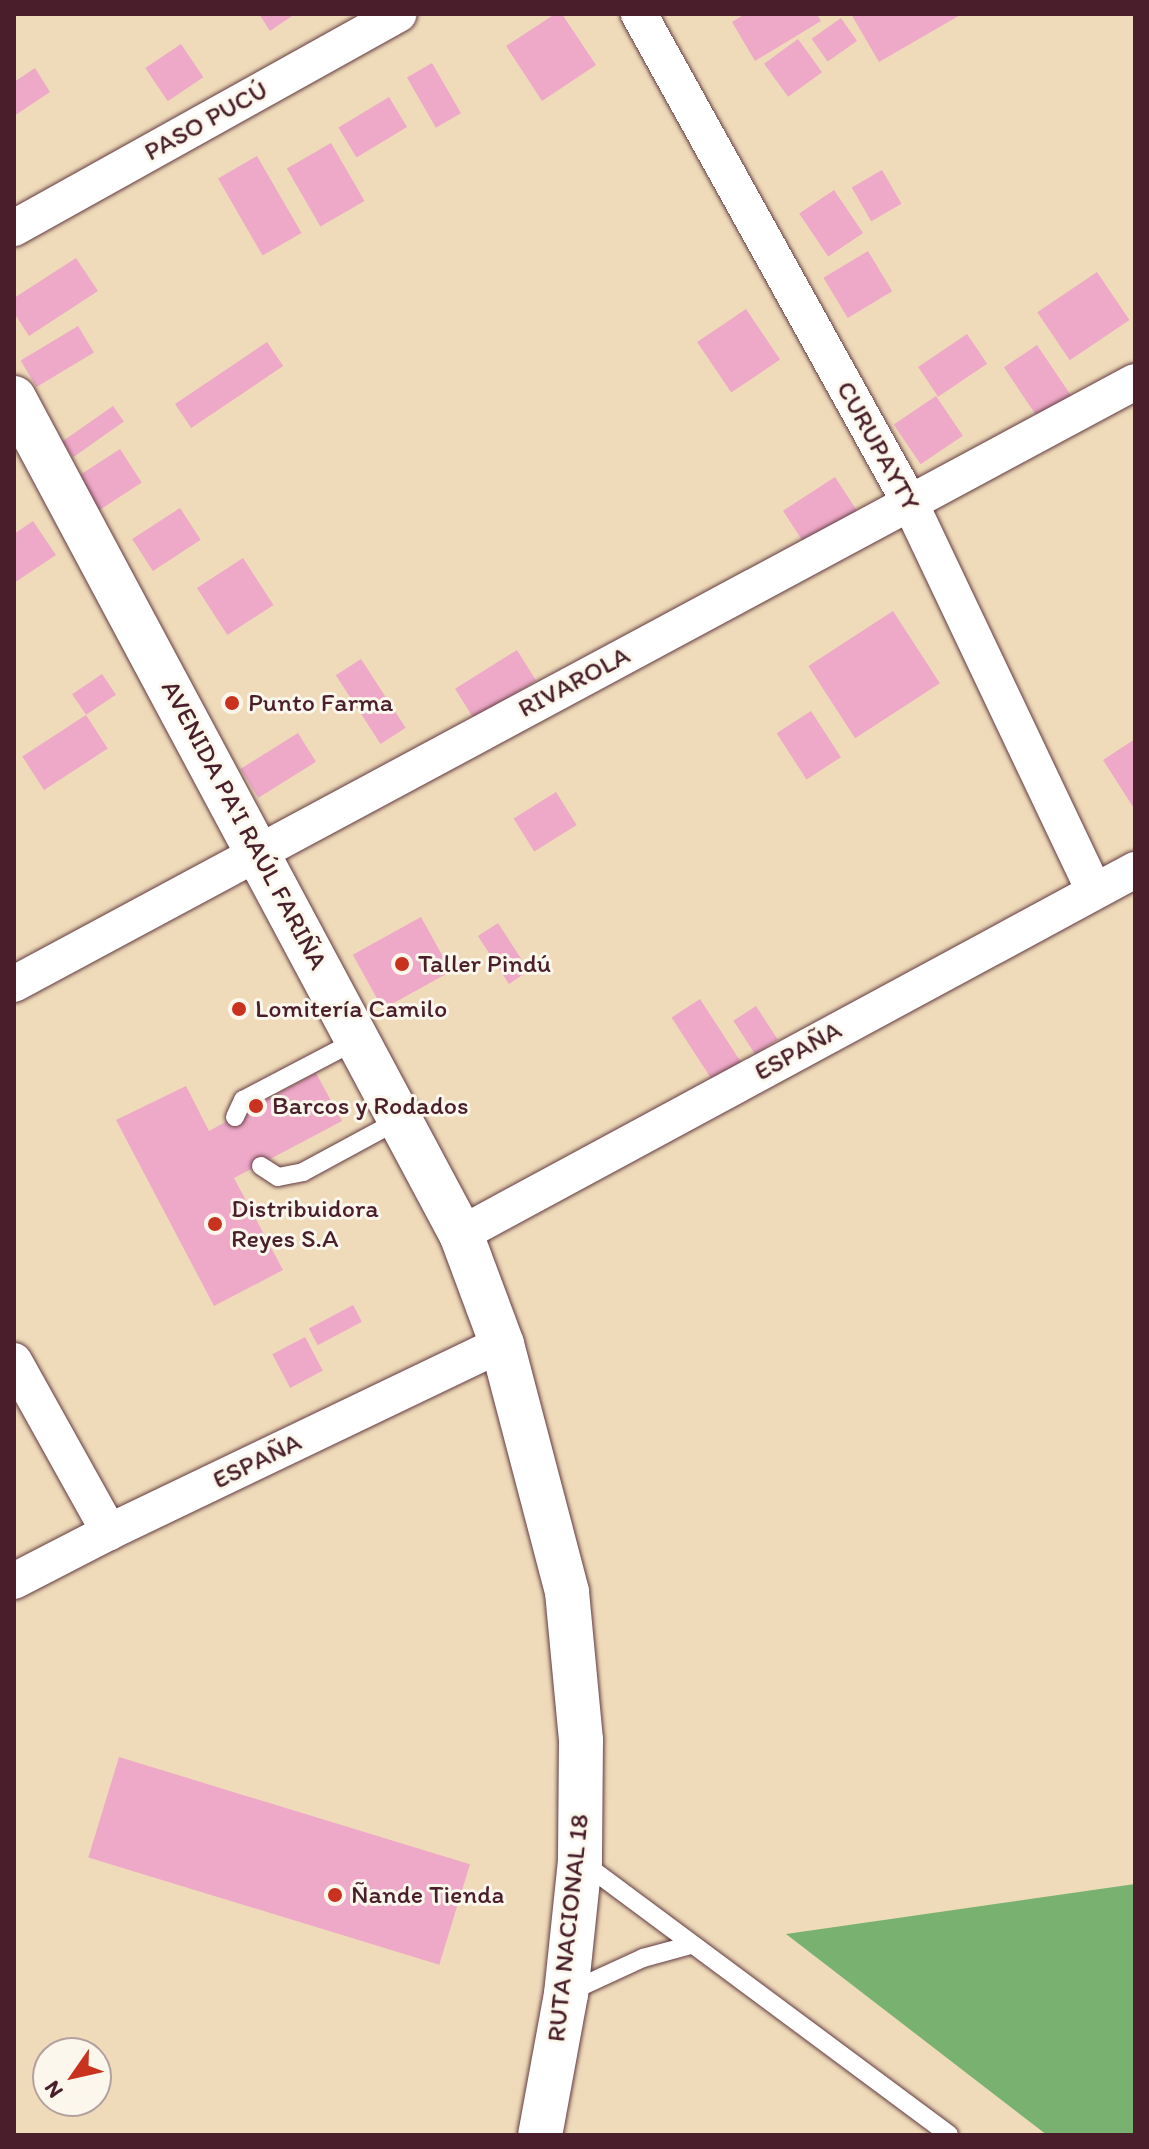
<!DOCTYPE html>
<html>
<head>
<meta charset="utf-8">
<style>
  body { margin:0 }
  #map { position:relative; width:1149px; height:2149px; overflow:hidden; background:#efdbba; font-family:Itim,sans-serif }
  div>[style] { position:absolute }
  .forest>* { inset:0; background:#79b270 }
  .building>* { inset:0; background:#eea9c8; transform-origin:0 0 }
  .roads { filter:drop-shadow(0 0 2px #633b40) drop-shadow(0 0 2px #633b40) }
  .lane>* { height:18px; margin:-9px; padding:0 9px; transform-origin:9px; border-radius:9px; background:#fff }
  .street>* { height:36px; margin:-18px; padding:0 18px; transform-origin:18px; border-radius:18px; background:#fff }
  .highway>* { height:44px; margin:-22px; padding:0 22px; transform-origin:22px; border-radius:22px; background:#fff }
  .dots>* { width:22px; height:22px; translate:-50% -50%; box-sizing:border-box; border:4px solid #fbf7ec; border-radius:50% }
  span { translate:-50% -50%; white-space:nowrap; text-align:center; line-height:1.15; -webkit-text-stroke:6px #fbf7ec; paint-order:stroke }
  .street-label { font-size:26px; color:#4a1f2b }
  .poi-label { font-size:26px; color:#4a1f2b }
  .left { translate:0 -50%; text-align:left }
  .frame { position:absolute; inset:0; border:16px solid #4a1f2b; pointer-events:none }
  .north { position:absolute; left:32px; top:2037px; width:80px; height:80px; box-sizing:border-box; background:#fbf7ec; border:2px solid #b4a19f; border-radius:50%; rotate:236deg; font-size:22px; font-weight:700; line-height:32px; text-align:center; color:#4a1f2b }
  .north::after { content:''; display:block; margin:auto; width:28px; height:36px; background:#c8321e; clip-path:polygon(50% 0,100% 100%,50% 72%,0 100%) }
</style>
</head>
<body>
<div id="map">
  <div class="forest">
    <div style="clip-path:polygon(1135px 1884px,1135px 2135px,1047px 2135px,786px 1934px)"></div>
  </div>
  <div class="building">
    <div style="clip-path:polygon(259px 14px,295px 14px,270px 31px)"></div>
    <div style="clip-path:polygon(555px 14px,562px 14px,596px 65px,542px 101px,506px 46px)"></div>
    <div style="clip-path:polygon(745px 14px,817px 14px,821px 21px,755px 61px,732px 22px)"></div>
    <div style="clip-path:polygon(851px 14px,962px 14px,879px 62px)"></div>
    <div style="left:841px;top:18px;width:28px;height:36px;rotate:55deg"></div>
    <div style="left:798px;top:39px;width:41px;height:42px;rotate:54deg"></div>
    <div style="left:181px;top:44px;width:40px;height:43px;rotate:56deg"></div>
    <div style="left:432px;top:63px;width:58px;height:29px;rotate:60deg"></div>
    <div style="clip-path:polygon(35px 68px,50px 92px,14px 116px,14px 82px)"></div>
    <div style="left:389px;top:97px;width:35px;height:59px;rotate:59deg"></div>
    <div style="left:331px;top:143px;width:67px;height:51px;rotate:60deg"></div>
    <div style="left:257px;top:156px;width:89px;height:45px;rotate:60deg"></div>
    <div style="left:882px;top:170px;width:39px;height:35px;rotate:60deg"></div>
    <div style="left:834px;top:190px;width:52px;height:42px;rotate:56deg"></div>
    <div style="left:868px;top:251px;width:47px;height:52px;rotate:59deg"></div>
    <div style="clip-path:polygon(76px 258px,98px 291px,29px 336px,14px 313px,14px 298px)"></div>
    <div style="left:1097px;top:272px;width:58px;height:72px;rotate:56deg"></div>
    <div style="left:746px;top:309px;width:61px;height:59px;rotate:56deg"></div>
    <div style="left:78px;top:326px;width:31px;height:67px;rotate:59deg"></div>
    <div style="left:967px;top:334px;width:36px;height:59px;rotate:56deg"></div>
    <div style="left:267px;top:342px;width:29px;height:111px;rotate:56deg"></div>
    <div style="left:1037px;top:345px;width:66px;height:40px;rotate:56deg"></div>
    <div style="left:936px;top:396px;width:48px;height:51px;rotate:56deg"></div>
    <div style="left:113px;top:406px;width:19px;height:62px;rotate:55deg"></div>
    <div style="left:120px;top:449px;width:40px;height:53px;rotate:57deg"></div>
    <div style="left:835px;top:477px;width:53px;height:62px;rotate:57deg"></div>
    <div style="left:180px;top:508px;width:38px;height:57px;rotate:57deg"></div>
    <div style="clip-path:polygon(33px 521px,56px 555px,14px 583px,14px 534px)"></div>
    <div style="left:243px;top:558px;width:56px;height:55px;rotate:57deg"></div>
    <div style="left:893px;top:611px;width:86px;height:101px;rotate:57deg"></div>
    <div style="left:517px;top:650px;width:36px;height:73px;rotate:58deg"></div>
    <div style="left:361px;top:659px;width:82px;height:30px;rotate:57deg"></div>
    <div style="left:102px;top:674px;width:25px;height:36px;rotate:56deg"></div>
    <div style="left:811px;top:711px;width:55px;height:41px;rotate:57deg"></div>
    <div style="left:86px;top:715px;width:40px;height:76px;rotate:57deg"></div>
    <div style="left:298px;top:733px;width:34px;height:68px;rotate:58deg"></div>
    <div style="clip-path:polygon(1135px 739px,1135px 810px,1103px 760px)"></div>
    <div style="left:556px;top:792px;width:39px;height:50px;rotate:58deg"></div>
    <div style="left:421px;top:917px;width:62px;height:78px;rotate:61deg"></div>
    <div style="left:498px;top:923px;width:57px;height:24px;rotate:57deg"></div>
    <div style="left:700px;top:999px;width:77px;height:34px;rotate:57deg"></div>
    <div style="left:756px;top:1006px;width:40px;height:27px;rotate:57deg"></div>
    <div style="clip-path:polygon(316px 1073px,342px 1121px,234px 1178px,283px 1270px,214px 1306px,116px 1120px,186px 1086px,209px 1131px)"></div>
    <div style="left:353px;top:1305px;width:19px;height:50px;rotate:62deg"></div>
    <div style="left:305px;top:1337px;width:38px;height:37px;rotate:62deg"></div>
    <div style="left:119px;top:1757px;width:367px;height:105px;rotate:17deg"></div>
  </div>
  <div class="roads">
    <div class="lane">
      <div style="left:235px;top:1117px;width:19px;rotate:-65deg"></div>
      <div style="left:243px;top:1100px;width:131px;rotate:-27.7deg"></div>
      <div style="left:261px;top:1166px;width:20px;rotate:33deg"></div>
      <div style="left:278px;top:1177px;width:25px;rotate:-11deg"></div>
      <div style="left:303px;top:1172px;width:111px;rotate:-28.4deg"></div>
      <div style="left:582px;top:1862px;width:457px;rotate:36.6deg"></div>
      <div style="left:567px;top:1993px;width:84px;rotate:-24.7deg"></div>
      <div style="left:643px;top:1958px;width:50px;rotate:-15.2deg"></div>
    </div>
    <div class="street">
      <div style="left:639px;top:14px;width:559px;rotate:61.01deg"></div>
      <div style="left:910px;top:503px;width:429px;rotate:64.6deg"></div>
      <div style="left:14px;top:228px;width:440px;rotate:-29.1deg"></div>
      <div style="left:14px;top:984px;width:1272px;rotate:-28.24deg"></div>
      <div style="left:461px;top:1234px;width:766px;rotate:-28.37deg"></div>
      <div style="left:14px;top:1361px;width:196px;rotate:60.9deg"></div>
      <div style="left:14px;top:1581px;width:107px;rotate:-27.3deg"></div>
      <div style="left:109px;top:1532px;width:436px;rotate:-25.6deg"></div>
    </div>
    <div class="highway">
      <div style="left:14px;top:398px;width:948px;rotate:61.87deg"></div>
      <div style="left:461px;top:1234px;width:117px;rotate:69.6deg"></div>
      <div style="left:502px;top:1344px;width:256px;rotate:75.3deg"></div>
      <div style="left:567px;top:1592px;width:149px;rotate:84.6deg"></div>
      <div style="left:581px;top:1740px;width:121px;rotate:90.5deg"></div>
      <div style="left:580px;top:1861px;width:134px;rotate:96deg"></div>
      <div style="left:566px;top:1994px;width:143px;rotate:100.4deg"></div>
    </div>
  </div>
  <div class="dots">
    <div style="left:232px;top:703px;background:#c8321e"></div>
    <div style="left:402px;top:964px;background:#c8321e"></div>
    <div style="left:239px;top:1009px;background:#c8321e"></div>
    <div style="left:256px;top:1106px;background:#c8321e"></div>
    <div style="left:215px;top:1224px;background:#c8321e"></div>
    <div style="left:335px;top:1895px;background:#c8321e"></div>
  </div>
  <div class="street-label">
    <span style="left:206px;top:121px;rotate:-29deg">PASO PUCÚ</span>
    <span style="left:878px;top:446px;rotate:61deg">CURUPAYTY</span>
    <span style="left:574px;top:682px;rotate:-28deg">RIVAROLA</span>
    <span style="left:244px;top:825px;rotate:62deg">AVENIDA PA'I RAÚL FARIÑA</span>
    <span style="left:798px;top:1051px;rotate:-29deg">ESPAÑA</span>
    <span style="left:257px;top:1461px;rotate:-26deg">ESPAÑA</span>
    <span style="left:568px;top:1928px;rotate:-84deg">RUTA NACIONAL 18</span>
  </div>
  <div class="poi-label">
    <span class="left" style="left:248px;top:703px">Punto Farma</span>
    <span class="left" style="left:418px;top:964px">Taller Pindú</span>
    <span class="left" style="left:255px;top:1009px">Lomitería Camilo</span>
    <span class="left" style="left:272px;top:1106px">Barcos y Rodados</span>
    <span class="left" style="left:231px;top:1224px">Distribuidora<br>Reyes S.A</span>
    <span class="left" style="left:351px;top:1895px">Ñande Tienda</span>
  </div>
  <div class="frame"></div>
  <div class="north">N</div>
</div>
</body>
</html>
